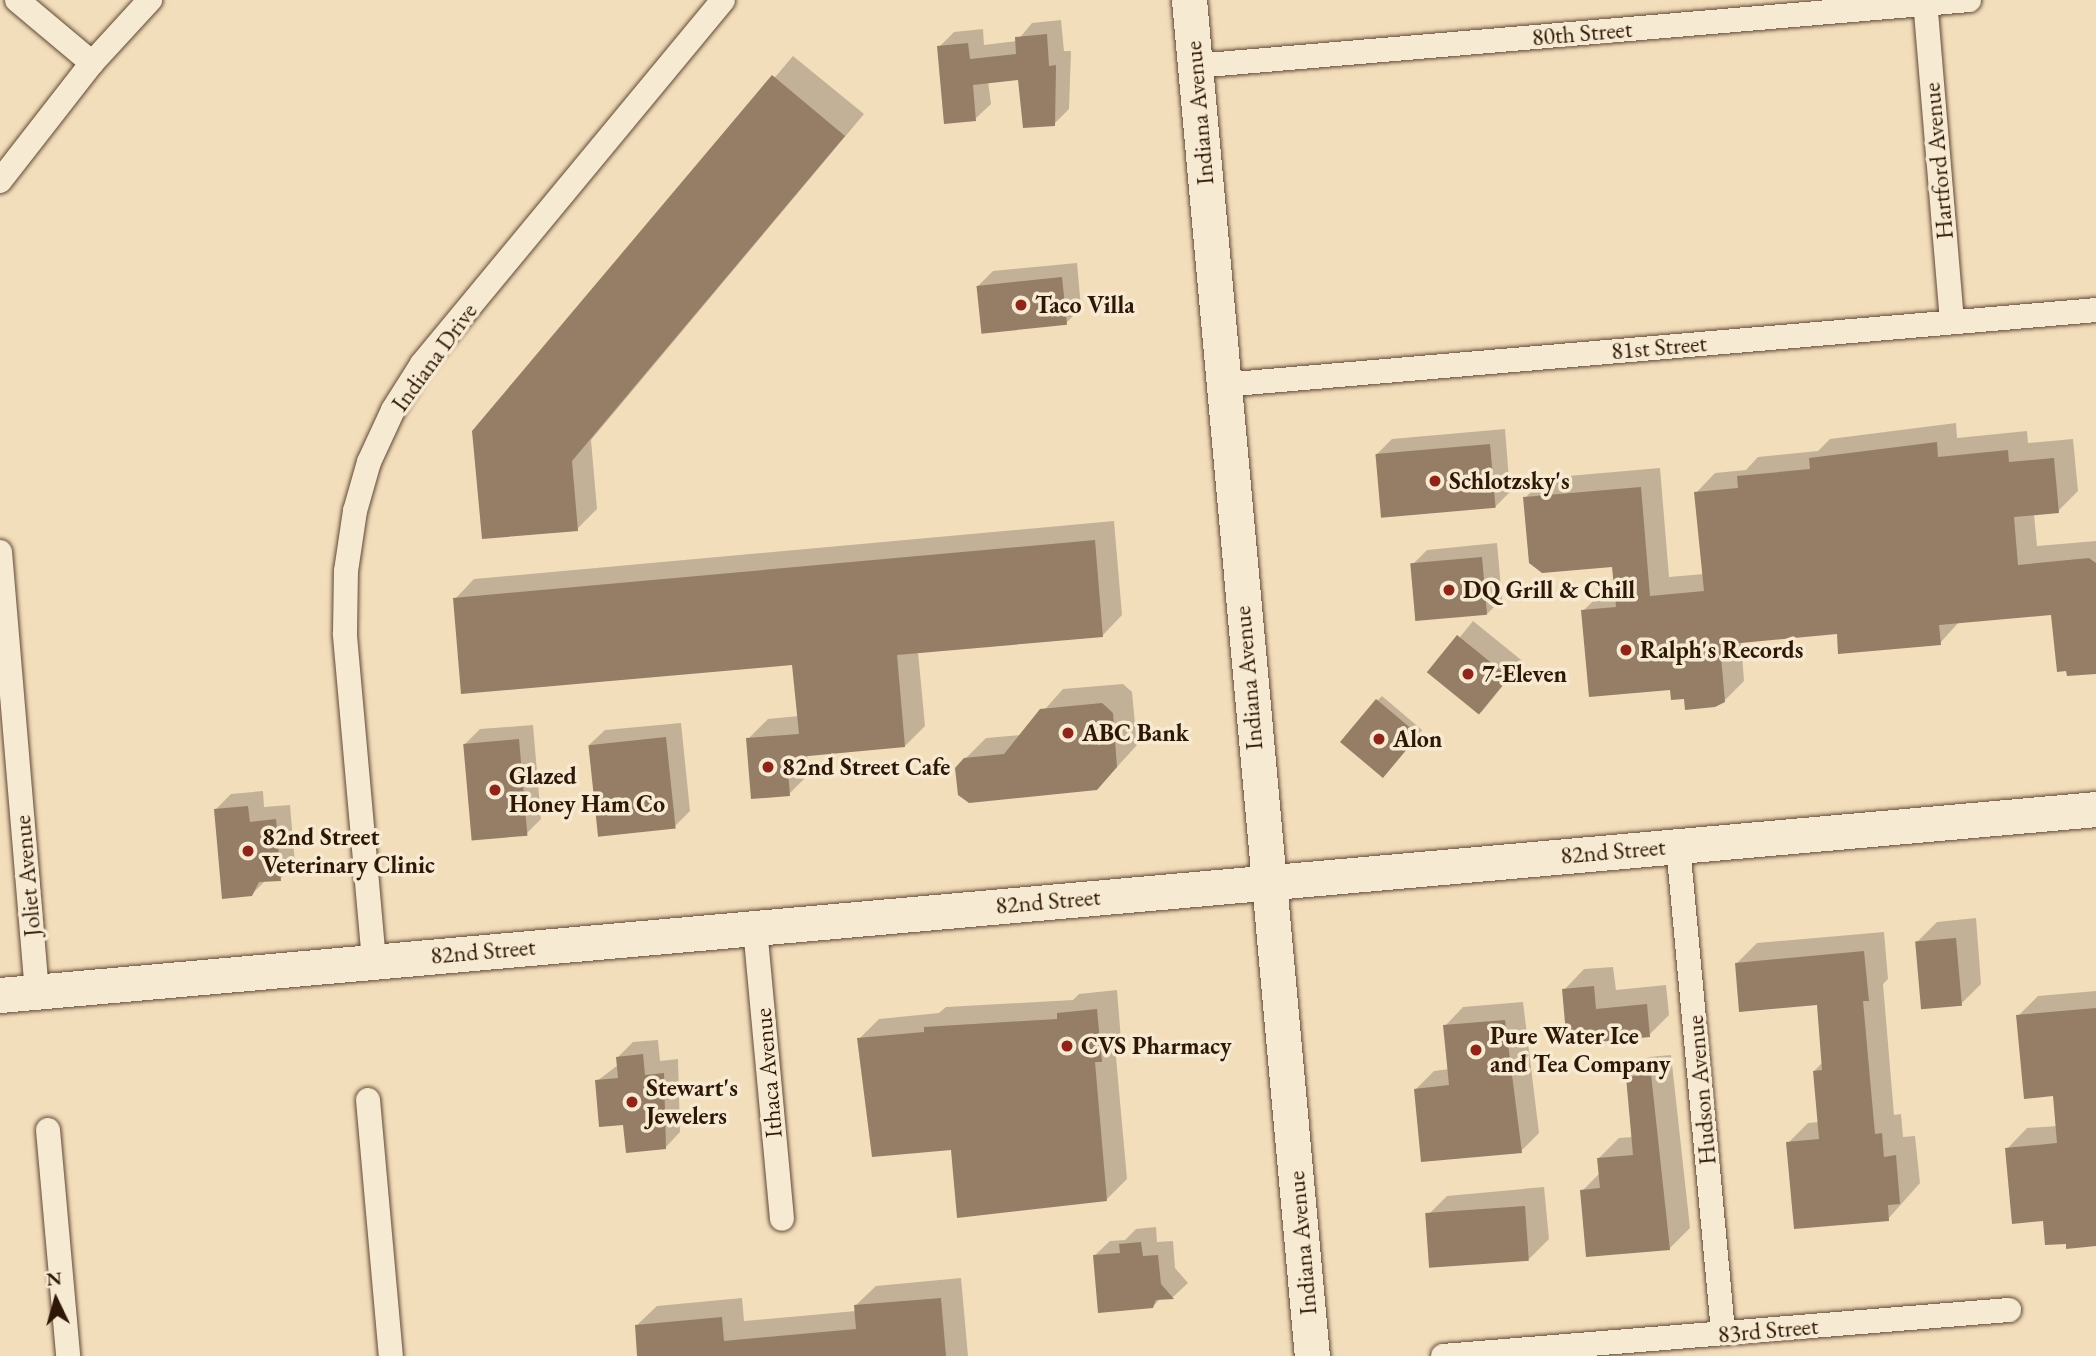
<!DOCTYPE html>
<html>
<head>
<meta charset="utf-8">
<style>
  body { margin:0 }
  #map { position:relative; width:2096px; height:1356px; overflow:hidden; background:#f3debc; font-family:"EB Garamond",serif }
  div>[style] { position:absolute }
  .shadow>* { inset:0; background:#0003; transform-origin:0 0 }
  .building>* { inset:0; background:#957e65; transform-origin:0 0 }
  .roads { filter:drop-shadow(0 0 2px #604934) drop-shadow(0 0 2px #604934) }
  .street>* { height:24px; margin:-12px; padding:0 12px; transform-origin:12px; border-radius:12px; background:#f7ead3 }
  .secondary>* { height:35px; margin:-17.5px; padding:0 17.5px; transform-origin:17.5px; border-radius:17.5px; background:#f7ead3 }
  .dots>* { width:19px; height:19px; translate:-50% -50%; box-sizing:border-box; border:4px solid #f7ead3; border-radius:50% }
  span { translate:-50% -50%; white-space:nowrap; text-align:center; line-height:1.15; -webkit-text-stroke:7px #f7ead3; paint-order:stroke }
  .street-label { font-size:24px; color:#2f1706 }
  .poi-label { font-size:24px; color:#2f1706; font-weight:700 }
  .left { translate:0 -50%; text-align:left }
  .north { position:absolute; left:21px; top:1265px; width:70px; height:70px; -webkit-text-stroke:5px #f7ead3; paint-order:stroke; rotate:355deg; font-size:19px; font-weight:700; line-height:28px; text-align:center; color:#2f1706 }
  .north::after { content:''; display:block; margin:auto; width:24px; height:32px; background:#2f1706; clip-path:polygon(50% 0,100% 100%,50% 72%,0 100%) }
</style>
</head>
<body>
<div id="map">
  <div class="shadow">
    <div style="clip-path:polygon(1061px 20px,1064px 51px,1071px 51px,1069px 109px,1054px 124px,1020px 78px,988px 81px,991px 104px,975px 119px,939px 47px,954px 32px,983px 29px,984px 45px,1017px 41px,1032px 23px)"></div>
    <div style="clip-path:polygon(793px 56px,864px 114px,591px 440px,597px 509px,577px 529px,474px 432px)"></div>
    <div style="clip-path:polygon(1077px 263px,1081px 308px,1066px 323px,978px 286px,993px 271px)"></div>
    <div style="clip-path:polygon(1956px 423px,1957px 438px,2027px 431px,2028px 443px,2073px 439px,2078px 491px,2058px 511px,2034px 514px,2037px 546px,2096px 541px,2096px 672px,2053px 613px,1960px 621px,1940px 643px,1838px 632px,1741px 641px,1744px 681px,1724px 701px,1686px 697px,1583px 611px,1603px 591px,1616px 590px,1614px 566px,1525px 498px,1545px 478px,1660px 468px,1669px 577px,1704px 574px,1696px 493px,1715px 473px,1746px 470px,1758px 457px,1818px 451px,1830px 439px)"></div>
    <div style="clip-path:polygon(1505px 429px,1510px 492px,1495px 507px,1377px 454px,1392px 439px)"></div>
    <div style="clip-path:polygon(1114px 521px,1122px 615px,1103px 635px,918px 652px,925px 726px,905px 746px,807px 754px,809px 774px,789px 794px,748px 739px,768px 719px,799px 716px,794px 663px,455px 599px,474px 579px)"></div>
    <div style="clip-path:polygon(1497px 543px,1502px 599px,1487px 614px,1412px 565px,1427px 550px)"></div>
    <div style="left:1473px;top:621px;width:64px;height:66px;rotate:39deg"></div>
    <div style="clip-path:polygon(1123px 684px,1132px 692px,1137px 745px,1097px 789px,965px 759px,986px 738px,1022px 735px,1063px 689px)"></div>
    <div style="clip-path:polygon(1382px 696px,1422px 730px,1386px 772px,1377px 701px)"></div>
    <div style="clip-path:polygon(681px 723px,690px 811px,675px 826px,589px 745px,605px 730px)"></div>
    <div style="clip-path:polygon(533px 725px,541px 819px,526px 834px,464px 745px,480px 729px)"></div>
    <div style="clip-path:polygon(263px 791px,264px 807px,290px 805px,295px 864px,280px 879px,266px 880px,251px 895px,216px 809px,231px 794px)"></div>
    <div style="clip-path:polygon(1976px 918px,1981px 984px,1961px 1004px,1917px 942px,1937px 922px)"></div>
    <div style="clip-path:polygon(1884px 932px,1888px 979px,1883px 984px,1894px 1115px,1901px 1114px,1903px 1137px,1915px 1136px,1920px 1183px,1888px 1219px,1788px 1143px,1808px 1123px,1819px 1122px,1814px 1071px,1823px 1062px,1818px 1003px,1737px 963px,1757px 943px)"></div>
    <div style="clip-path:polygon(1613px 967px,1616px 990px,1666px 985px,1669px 1015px,1649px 1035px,1569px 1043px,1564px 990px,1584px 969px)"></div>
    <div style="clip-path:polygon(1117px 990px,1121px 1040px,1115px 1046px,1127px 1179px,1107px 1199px,953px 1148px,859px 1039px,879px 1019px,939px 1013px,946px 1007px,1073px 1000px,1079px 994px)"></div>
    <div style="clip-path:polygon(2096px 991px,2096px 1245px,2067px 1242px,2007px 1149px,2027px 1128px,2057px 1126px,2054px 1094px,2018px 1016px,2038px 996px)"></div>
    <div style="clip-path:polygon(1523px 1002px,1539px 1133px,1521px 1151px,1416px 1089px,1434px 1071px,1449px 1069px,1445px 1026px,1463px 1007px)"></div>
    <div style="clip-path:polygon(658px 1040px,660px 1061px,678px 1059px,680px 1132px,665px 1148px,625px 1123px,597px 1081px,618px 1065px,618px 1057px,633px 1042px)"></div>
    <div style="clip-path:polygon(1671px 1055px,1690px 1228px,1669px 1249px,1582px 1191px,1600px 1173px,1598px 1159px,1619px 1138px,1634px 1137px,1628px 1077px,1649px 1057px)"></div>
    <div style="clip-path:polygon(1544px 1187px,1549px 1239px,1529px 1259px,1427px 1216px,1447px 1196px)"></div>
    <div style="clip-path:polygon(1156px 1227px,1157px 1242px,1173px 1241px,1175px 1268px,1188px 1283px,1173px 1297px,1161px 1298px,1152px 1307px,1094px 1256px,1110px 1241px,1125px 1240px,1136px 1229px)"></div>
    <div style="clip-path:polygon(961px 1278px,968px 1356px,639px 1356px,636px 1326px,657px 1306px,742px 1298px,744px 1321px,856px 1311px,855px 1306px,876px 1286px)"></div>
  </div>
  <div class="building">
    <div style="clip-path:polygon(1047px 34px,1049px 66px,1056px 65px,1055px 126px,1023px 128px,1018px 80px,973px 85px,976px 121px,944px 124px,937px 46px,968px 43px,970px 59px,1016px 54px,1015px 37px)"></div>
    <div style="clip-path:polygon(772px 75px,845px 136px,572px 461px,578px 531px,482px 539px,472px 431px)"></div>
    <div style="left:1062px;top:277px;width:48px;height:86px;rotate:84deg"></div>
    <div style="clip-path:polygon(1937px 442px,1938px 457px,2008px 450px,2009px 462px,2054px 458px,2059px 513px,2014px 517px,2018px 565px,2089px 558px,2096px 563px,2096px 674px,2067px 676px,2066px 671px,2057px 672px,2051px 615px,1939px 625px,1941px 645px,1838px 654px,1837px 634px,1720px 645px,1725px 702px,1715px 707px,1685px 710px,1684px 699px,1671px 700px,1670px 690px,1589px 697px,1581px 610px,1616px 607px,1612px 567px,1542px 573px,1529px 563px,1523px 497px,1641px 487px,1650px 596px,1704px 591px,1694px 492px,1738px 488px,1737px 476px,1810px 469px,1809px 458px)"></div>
    <div style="left:1490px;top:444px;width:64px;height:115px;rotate:85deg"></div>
    <div style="clip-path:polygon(1095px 540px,1103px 637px,897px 655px,905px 747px,787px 758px,790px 796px,751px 799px,746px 738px,799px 734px,792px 665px,461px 694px,453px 598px)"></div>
    <div style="left:1482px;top:557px;width:58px;height:72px;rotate:85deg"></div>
    <div style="left:1457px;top:635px;width:67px;height:48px;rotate:39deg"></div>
    <div style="left:1376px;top:699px;width:56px;height:56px;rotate:40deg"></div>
    <div style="clip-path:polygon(1102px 703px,1113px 713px,1117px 767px,1097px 790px,969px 803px,958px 795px,955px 768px,964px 758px,1004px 754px,1040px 709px)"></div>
    <div style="left:666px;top:737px;width:92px;height:78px;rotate:84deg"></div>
    <div style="left:519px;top:739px;width:97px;height:56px;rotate:85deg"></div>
    <div style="clip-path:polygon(248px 806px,250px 822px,276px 819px,281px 881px,259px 882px,252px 896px,222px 899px,214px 809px)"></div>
    <div style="left:1956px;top:938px;width:68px;height:41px;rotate:85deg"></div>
    <div style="clip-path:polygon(1864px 951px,1869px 1001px,1863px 1001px,1875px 1134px,1882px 1133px,1884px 1157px,1896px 1155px,1900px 1204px,1888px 1205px,1889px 1221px,1794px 1229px,1786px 1142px,1819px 1139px,1813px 1071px,1822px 1070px,1817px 1005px,1739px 1012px,1735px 963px)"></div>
    <div style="clip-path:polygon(1594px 986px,1596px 1009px,1647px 1004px,1650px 1037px,1567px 1045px,1562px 989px)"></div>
    <div style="clip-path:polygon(2096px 1008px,2096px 1246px,2066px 1249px,2066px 1244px,2045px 1245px,2043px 1221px,2012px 1224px,2005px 1148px,2057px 1143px,2053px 1096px,2024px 1099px,2016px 1015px)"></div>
    <div style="clip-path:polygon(1097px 1009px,1102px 1062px,1095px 1062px,1107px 1201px,957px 1218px,951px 1150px,872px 1157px,857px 1038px,924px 1032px,924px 1027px,1057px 1019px,1057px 1013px)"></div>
    <div style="clip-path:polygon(1505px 1020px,1522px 1153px,1421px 1162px,1414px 1089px,1449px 1085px,1443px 1025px)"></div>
    <div style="clip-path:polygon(643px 1054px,645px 1075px,664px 1073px,666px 1149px,626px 1153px,623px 1125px,599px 1127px,595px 1080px,618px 1078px,616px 1057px)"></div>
    <div style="clip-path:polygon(1651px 1074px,1670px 1250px,1586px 1257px,1580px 1190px,1600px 1188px,1597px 1158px,1633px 1155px,1626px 1077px)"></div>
    <div style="left:1525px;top:1206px;width:55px;height:100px;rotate:86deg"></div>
    <div style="clip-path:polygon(1141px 1242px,1143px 1256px,1158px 1255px,1161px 1284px,1174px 1299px,1156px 1300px,1153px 1308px,1098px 1313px,1093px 1255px,1120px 1253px,1119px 1244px)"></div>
    <div style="clip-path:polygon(941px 1298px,946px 1356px,637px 1356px,635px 1325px,722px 1317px,724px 1341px,856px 1329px,854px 1305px)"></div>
  </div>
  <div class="roads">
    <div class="street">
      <div style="left:17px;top:0;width:98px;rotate:40deg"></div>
      <div style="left:1925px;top:0;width:323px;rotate:85.2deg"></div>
      <div style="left:1195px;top:66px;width:777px;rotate:-4.87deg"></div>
      <div style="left:0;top:181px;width:150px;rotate:-52.1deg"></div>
      <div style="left:92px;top:63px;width:86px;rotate:-47.4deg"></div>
      <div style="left:1222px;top:385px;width:877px;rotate:-4.9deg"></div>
      <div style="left:0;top:552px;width:442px;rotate:85.2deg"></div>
      <div style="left:1678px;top:846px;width:489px;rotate:84.7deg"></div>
      <div style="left:755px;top:928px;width:292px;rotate:84.7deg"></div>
      <div style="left:374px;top:961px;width:329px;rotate:-95.1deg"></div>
      <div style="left:345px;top:633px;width:62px;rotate:-89.1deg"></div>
      <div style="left:346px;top:571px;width:61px;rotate:-81.5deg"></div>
      <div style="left:355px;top:511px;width:51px;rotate:-74.1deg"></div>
      <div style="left:369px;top:462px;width:57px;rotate:-65.2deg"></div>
      <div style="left:393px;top:410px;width:54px;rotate:-57.8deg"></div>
      <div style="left:422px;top:364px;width:472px;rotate:-50.4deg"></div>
      <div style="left:368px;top:1100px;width:257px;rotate:84.9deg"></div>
      <div style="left:48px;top:1130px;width:227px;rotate:84.9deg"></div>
      <div style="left:1443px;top:1356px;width:568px;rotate:-4.65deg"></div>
    </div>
    <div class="secondary">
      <div style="left:1189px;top:0;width:1362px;rotate:84.82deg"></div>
      <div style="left:0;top:995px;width:2104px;rotate:-5.07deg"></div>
    </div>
  </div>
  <div class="dots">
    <div style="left:1021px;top:305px;background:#8f2418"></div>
    <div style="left:1435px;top:481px;background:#8f2418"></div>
    <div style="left:1449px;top:590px;background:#8f2418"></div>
    <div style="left:1626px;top:650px;background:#8f2418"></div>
    <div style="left:1468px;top:674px;background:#8f2418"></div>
    <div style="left:1068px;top:733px;background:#8f2418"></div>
    <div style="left:1379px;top:739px;background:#8f2418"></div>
    <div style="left:768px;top:767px;background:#8f2418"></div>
    <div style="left:495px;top:790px;background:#8f2418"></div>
    <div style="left:248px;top:851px;background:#8f2418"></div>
    <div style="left:1067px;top:1046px;background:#8f2418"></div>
    <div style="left:1476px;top:1050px;background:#8f2418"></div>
    <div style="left:632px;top:1102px;background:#8f2418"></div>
  </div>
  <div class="street-label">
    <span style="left:1582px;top:33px;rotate:-5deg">80th Street</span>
    <span style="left:1199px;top:113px;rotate:-95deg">Indiana Avenue</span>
    <span style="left:1938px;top:161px;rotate:-95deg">Hartford Avenue</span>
    <span style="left:1659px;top:347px;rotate:-5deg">81st Street</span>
    <span style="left:434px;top:357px;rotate:-54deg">Indiana Drive</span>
    <span style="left:1248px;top:678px;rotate:-95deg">Indiana Avenue</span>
    <span style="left:1613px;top:851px;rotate:-5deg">82nd Street</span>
    <span style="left:27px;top:876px;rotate:-95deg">Joliet Avenue</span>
    <span style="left:1048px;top:901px;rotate:-5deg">82nd Street</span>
    <span style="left:483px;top:951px;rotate:-5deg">82nd Street</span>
    <span style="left:768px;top:1073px;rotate:-95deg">Ithaca Avenue</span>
    <span style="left:1701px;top:1090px;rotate:-95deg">Hudson Avenue</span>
    <span style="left:1302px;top:1243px;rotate:-95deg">Indiana Avenue</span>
    <span style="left:1768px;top:1330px;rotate:-5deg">83rd Street</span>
  </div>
  <div class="poi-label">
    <span class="left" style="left:1035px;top:305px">Taco Villa</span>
    <span class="left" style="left:1449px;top:481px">Schlotzsky's</span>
    <span class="left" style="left:1463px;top:590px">DQ Grill &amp; Chill</span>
    <span class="left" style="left:1640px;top:650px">Ralph's Records</span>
    <span class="left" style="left:1482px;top:674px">7-Eleven</span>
    <span class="left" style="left:1082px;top:733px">ABC Bank</span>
    <span class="left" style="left:1393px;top:739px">Alon</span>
    <span class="left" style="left:782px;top:767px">82nd Street Cafe</span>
    <span class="left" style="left:509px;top:790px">Glazed<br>Honey Ham Co</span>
    <span class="left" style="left:262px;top:851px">82nd Street<br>Veterinary Clinic</span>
    <span class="left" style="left:1490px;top:1050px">Pure Water Ice<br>and Tea Company</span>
    <span class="left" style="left:1081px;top:1046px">CVS Pharmacy</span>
    <span class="left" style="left:646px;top:1102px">Stewart's<br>Jewelers</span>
  </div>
  <div class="north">N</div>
</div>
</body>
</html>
